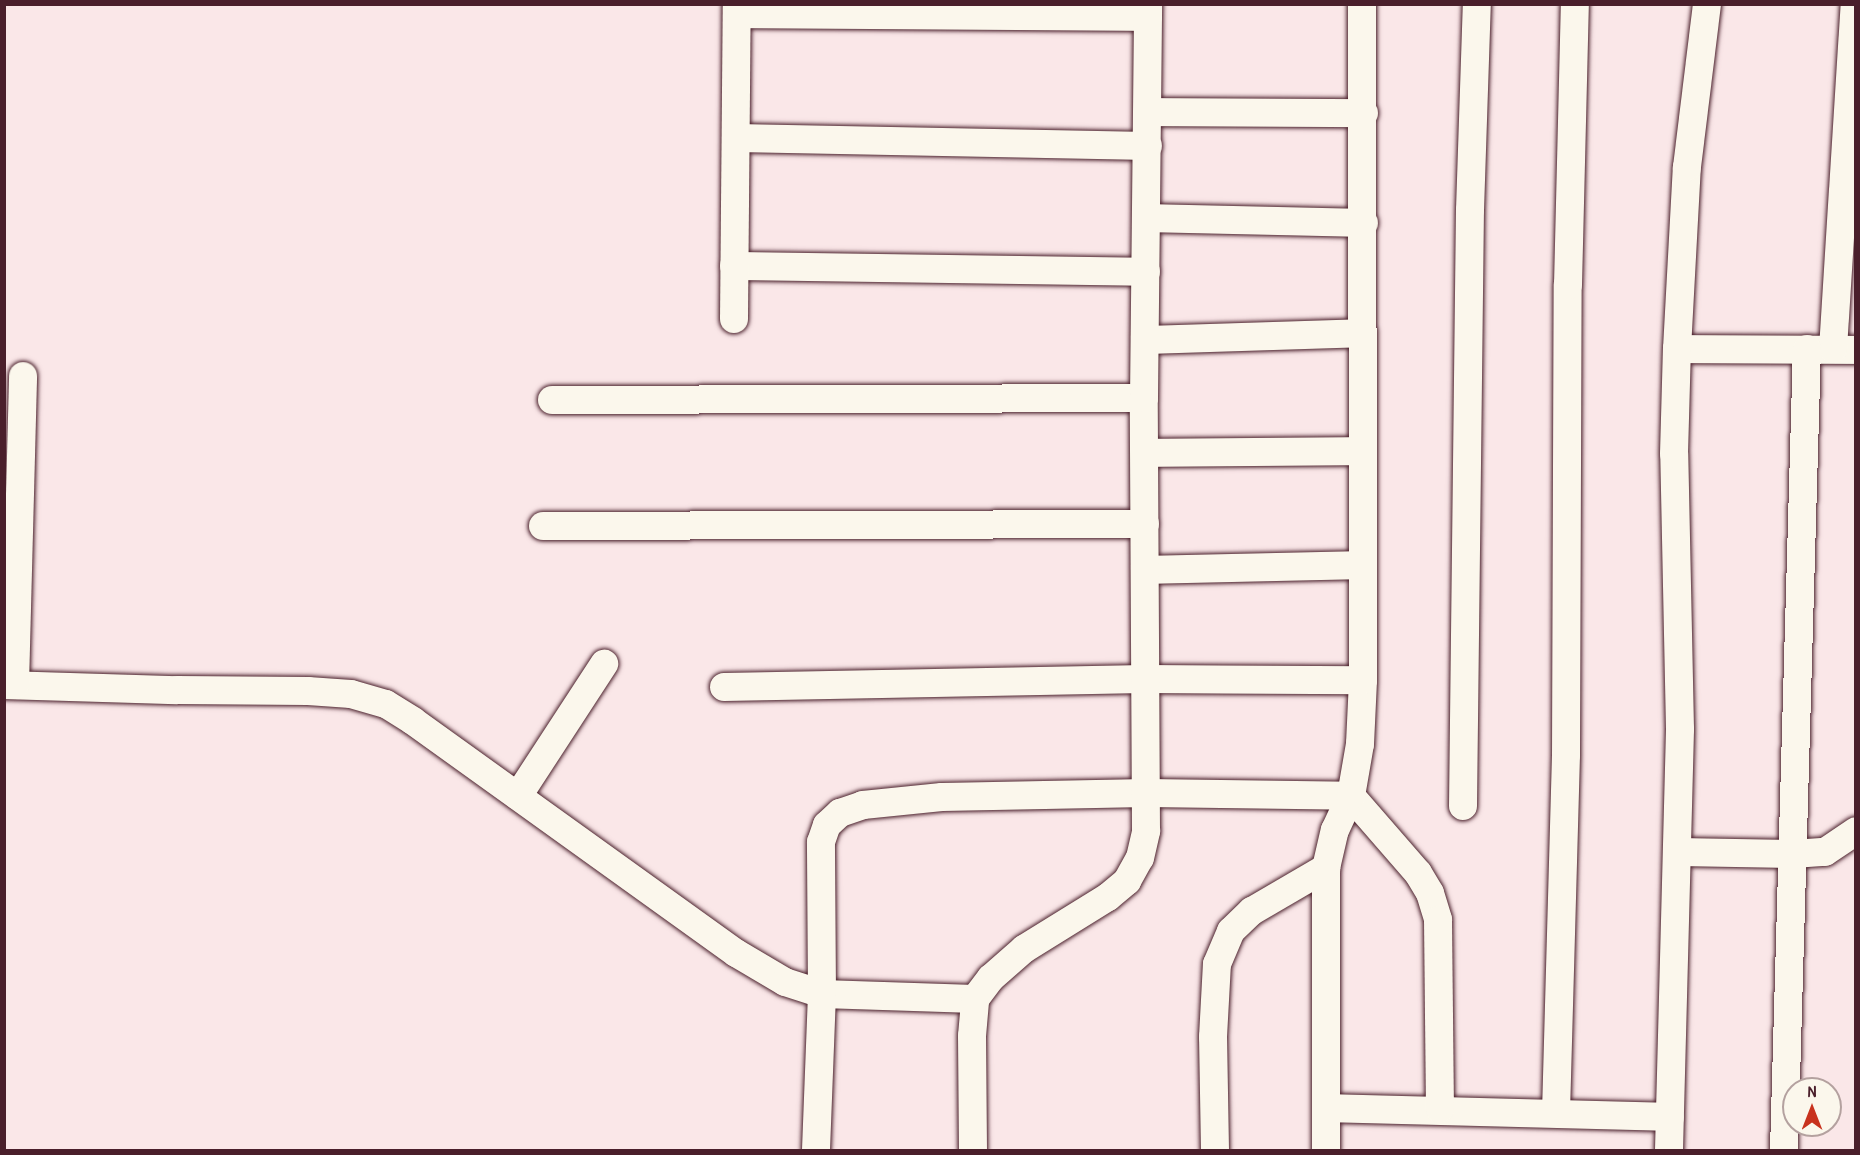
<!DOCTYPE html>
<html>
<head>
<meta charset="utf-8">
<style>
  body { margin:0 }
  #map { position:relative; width:1860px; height:1155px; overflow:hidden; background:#fae7e8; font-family:"Patrick Hand",sans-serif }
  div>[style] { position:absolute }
  .roads { filter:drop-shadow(0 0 2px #4a1f2b) drop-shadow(0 0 2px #4a1f2b) }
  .minor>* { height:28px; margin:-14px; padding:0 14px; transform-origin:14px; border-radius:14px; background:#fbf7ec }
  span { translate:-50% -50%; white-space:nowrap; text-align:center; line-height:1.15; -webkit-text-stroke:6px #fbf7ec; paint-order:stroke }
  .frame { position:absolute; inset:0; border:6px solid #4a1f2b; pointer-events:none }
  .north { position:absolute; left:1782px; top:1077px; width:60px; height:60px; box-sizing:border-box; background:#fbf7ec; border:2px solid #b4a19f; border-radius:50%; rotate:0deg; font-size:16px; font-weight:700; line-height:24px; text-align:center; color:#4a1f2b }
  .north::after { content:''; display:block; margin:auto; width:21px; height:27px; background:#c8321e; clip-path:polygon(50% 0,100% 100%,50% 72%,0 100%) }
</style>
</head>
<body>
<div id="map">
  <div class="roads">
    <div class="minor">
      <div style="left:737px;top:14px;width:411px;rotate:0.4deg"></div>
      <div style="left:1148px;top:112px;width:216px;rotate:0.3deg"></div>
      <div style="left:737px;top:138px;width:411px;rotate:1.1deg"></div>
      <div style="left:1147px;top:218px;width:217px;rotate:1.3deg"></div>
      <div style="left:734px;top:266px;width:412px;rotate:0.8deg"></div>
      <div style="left:734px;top:319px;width:315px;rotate:-89.5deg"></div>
      <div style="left:1145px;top:340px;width:217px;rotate:-1.8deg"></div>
      <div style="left:1677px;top:349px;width:179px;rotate:0.3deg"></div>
      <div style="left:1833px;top:349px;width:346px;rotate:-86.4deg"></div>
      <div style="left:552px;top:400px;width:592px;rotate:-0.19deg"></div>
      <div style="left:1145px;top:453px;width:218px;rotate:-0.5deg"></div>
      <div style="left:543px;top:526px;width:602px;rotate:-0.19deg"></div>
      <div style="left:1145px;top:570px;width:218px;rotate:-1.3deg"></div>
      <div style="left:4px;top:685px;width:173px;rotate:1.7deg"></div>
      <div style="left:177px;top:690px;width:131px;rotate:0.4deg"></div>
      <div style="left:308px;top:691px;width:43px;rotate:4deg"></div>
      <div style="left:351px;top:694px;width:36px;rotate:16deg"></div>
      <div style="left:386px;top:704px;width:32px;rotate:32deg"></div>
      <div style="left:413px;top:721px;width:398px;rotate:35.7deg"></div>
      <div style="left:736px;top:953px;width:57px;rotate:30.6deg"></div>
      <div style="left:785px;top:982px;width:39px;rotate:18deg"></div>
      <div style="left:822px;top:994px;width:153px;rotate:1.9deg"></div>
      <div style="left:15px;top:685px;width:309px;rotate:-88.5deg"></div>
      <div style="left:724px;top:687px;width:421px;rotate:-1.1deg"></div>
      <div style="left:1145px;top:679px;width:218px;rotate:0.3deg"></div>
      <div style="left:518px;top:796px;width:158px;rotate:-56.9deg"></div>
      <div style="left:1463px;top:806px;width:596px;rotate:-89.33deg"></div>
      <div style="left:1470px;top:210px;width:206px;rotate:-88.1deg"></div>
      <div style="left:1678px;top:852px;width:115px;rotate:1deg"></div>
      <div style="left:1793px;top:854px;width:32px;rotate:-4deg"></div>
      <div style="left:1825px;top:852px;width:37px;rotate:-34deg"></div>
      <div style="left:1328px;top:1108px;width:342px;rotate:1.5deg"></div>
      <div style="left:1556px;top:1113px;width:358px;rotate:-88.4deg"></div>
      <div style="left:1566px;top:755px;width:470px;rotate:-89.8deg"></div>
      <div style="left:1568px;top:285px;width:281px;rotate:-88.6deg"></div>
      <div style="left:816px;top:1150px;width:156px;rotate:-87.8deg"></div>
      <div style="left:822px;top:994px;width:152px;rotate:-90.4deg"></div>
      <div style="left:821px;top:842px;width:18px;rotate:-71deg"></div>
      <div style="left:827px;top:825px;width:18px;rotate:-43deg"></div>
      <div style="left:840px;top:813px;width:24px;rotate:-19deg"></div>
      <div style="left:863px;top:805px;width:79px;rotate:-5.8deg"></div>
      <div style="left:942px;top:797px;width:205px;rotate:-1.1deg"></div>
      <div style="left:1147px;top:793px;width:204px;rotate:0.8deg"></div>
      <div style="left:1351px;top:796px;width:102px;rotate:49deg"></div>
      <div style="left:1418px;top:873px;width:23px;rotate:59deg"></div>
      <div style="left:1430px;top:893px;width:28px;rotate:73deg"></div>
      <div style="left:1438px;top:920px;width:189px;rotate:89.4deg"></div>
      <div style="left:973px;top:1150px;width:114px;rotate:-90.5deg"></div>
      <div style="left:972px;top:1036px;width:37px;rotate:-85deg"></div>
      <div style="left:975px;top:999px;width:26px;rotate:-53deg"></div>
      <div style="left:991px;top:978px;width:44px;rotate:-41.3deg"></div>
      <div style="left:1024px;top:949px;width:99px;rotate:-31.8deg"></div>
      <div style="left:1108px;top:897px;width:25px;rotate:-40deg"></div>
      <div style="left:1127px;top:881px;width:26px;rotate:-61deg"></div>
      <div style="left:1140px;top:858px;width:28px;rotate:-77deg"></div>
      <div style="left:1146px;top:831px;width:433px;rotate:-90.3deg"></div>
      <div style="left:1144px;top:398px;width:394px;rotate:-89.4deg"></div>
      <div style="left:1215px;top:1150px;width:113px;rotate:-91deg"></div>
      <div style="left:1213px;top:1037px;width:73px;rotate:-86.9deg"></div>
      <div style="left:1217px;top:964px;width:36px;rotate:-67deg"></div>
      <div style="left:1231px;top:931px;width:29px;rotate:-44deg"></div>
      <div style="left:1252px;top:911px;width:86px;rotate:-30.2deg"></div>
      <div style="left:1326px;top:1150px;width:282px;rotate:-90deg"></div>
      <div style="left:1326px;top:868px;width:39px;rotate:-77deg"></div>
      <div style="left:1335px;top:830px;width:38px;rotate:-65deg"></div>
      <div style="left:1351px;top:796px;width:53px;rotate:-80.2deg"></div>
      <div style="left:1360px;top:744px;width:64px;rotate:-87.3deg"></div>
      <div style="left:1363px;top:680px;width:676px;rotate:-90.08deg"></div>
      <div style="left:1669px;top:1150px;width:421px;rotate:-88.5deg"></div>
      <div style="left:1680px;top:729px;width:275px;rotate:-91.2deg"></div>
      <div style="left:1674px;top:454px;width:105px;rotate:-88.4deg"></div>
      <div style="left:1677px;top:349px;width:182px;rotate:-86.9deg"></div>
      <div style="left:1687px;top:167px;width:164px;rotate:-83deg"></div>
      <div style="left:1784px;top:1150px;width:801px;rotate:-88.36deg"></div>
    </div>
  </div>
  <div class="frame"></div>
  <div class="north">N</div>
</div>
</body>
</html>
